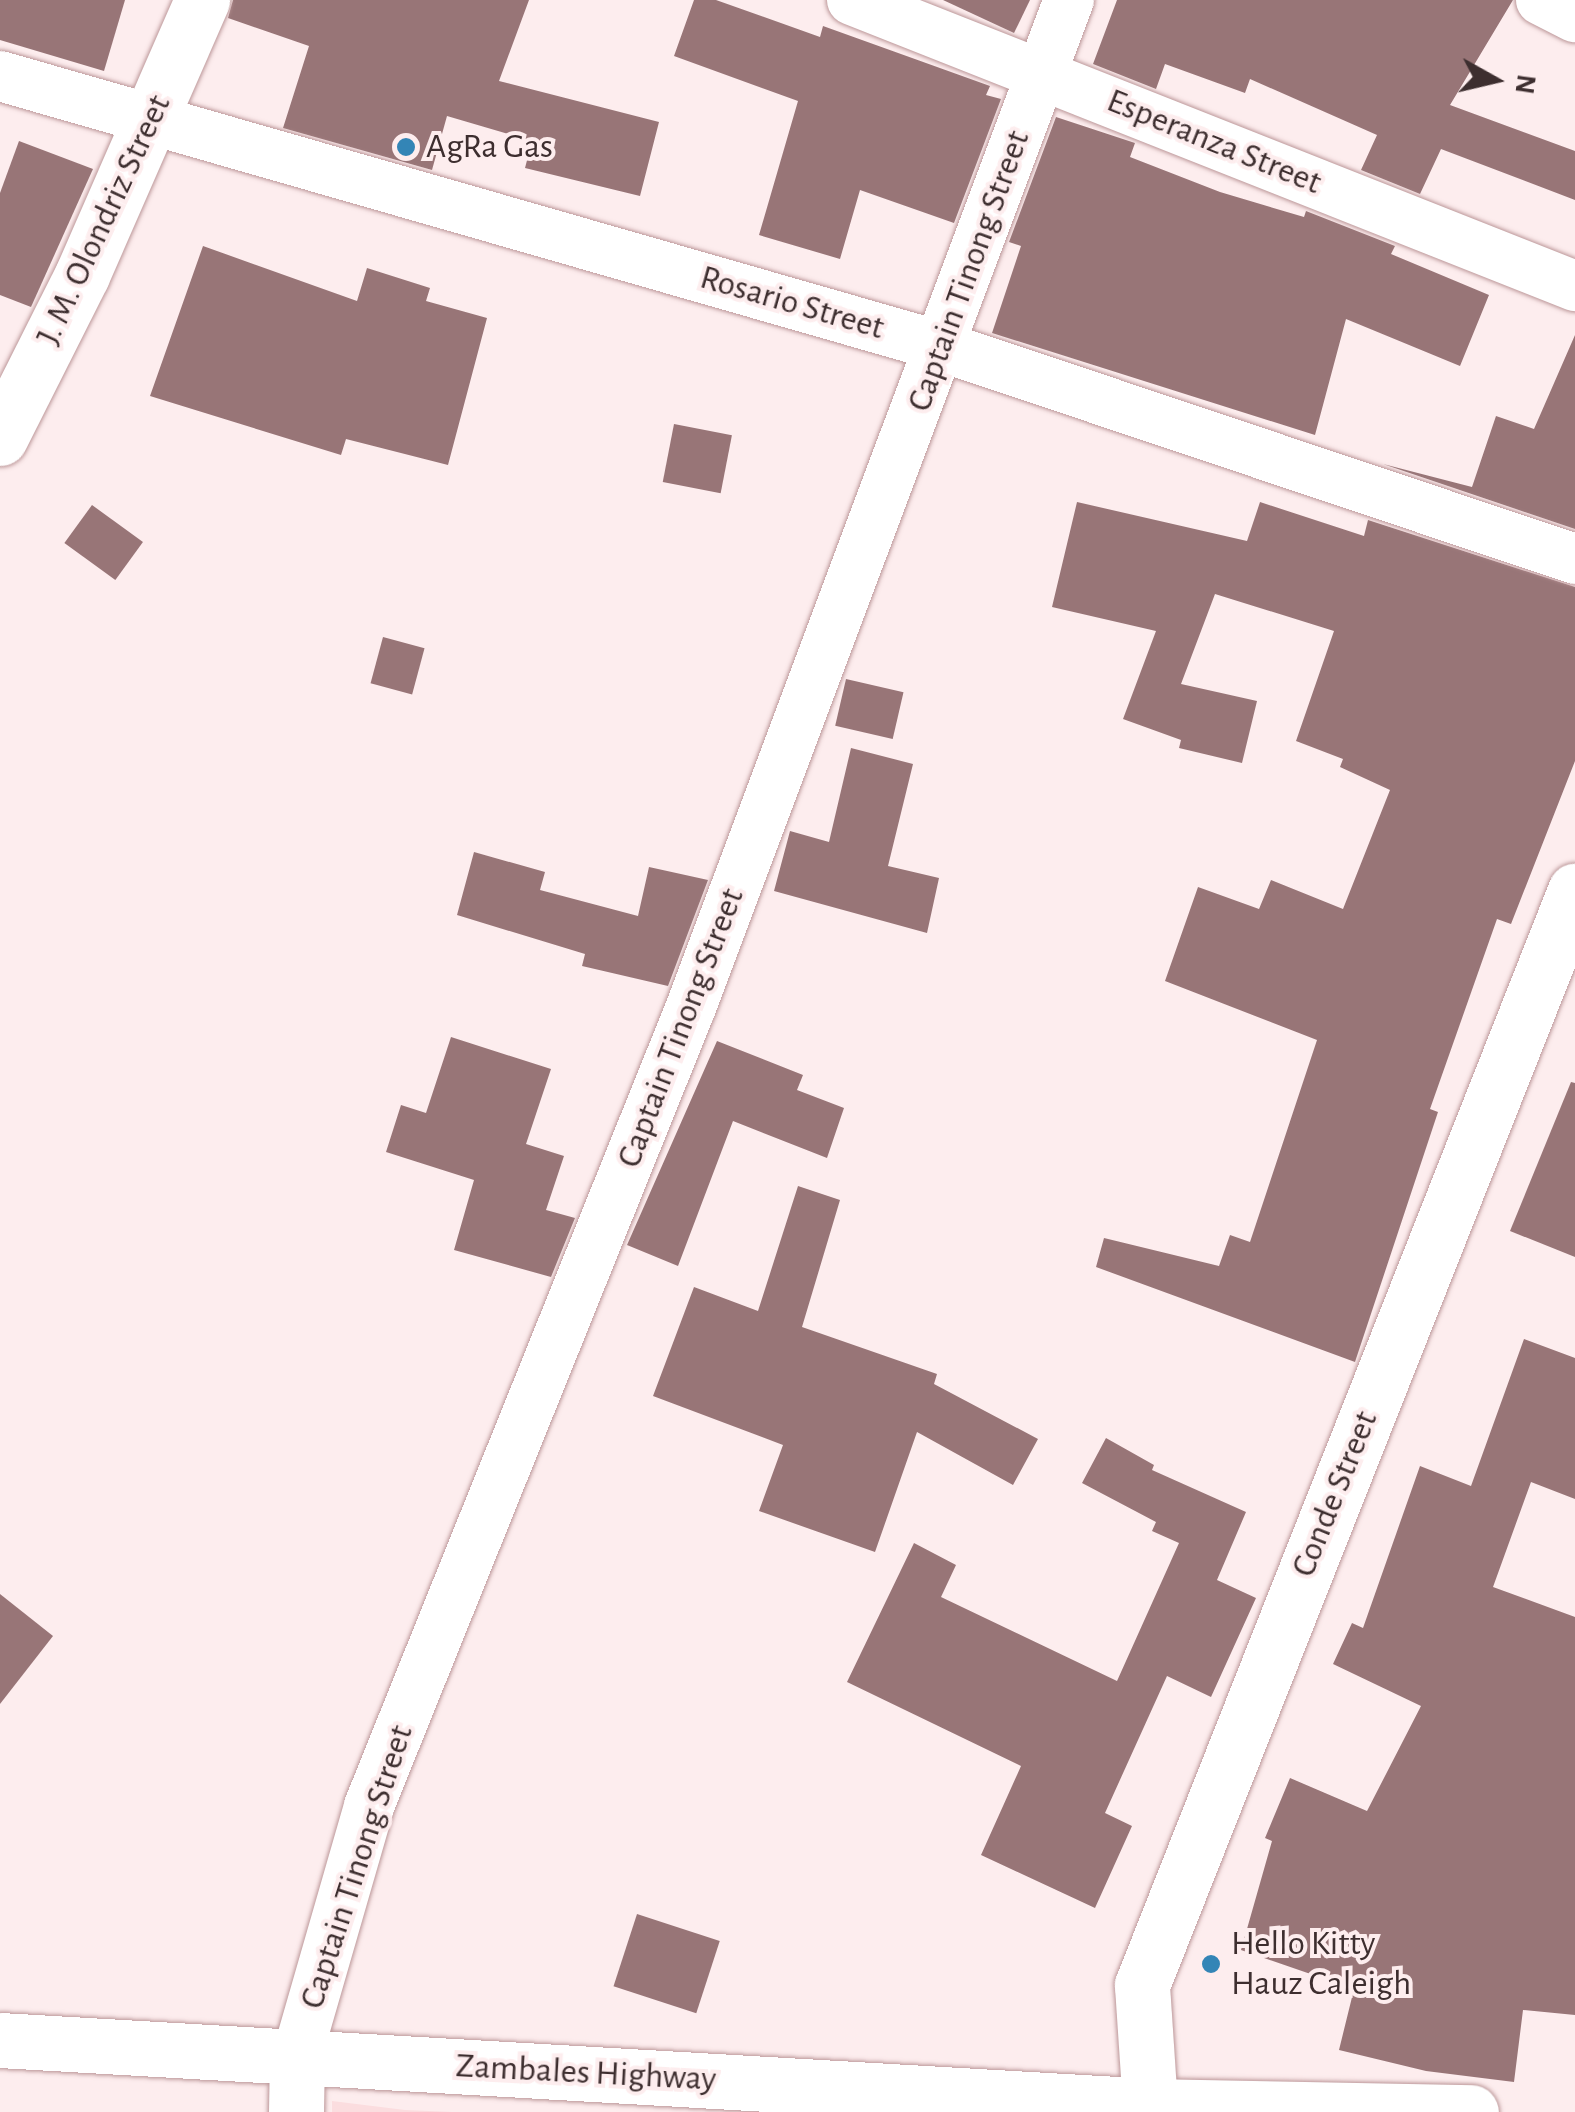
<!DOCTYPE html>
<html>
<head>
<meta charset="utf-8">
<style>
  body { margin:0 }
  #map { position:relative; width:1575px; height:2112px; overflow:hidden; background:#fdedee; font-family:"Alegreya Sans",sans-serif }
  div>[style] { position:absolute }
  .built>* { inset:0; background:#fbdddf }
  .building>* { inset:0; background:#987577; transform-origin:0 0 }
  .roads { filter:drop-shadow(0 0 2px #bc9799) drop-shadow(0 0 2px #bc9799) }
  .street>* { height:50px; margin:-25px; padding:0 25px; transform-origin:25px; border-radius:25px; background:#fff }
  .secondary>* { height:55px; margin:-27.5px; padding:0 27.5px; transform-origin:27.5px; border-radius:27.5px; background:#fff }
  .primary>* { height:55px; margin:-27.5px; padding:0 27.5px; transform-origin:27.5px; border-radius:27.5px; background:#fff }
  .dots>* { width:28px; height:28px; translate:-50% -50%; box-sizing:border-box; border:5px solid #fdedee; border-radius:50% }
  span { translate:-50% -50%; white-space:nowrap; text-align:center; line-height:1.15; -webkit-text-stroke:8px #fdedee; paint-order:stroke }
  .street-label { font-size:35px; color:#3d2e2f }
  .poi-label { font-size:35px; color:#3d2e2f }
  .left { translate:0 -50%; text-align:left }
  .north { position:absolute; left:1445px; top:30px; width:100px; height:100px; -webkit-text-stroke:8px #fdedee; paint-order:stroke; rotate:98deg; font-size:28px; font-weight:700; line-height:40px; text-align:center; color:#3d2e2f }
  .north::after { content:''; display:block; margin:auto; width:35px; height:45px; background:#3d2e2f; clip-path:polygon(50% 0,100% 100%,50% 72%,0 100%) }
</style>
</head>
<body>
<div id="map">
  <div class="built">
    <div style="clip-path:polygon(332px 2101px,405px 2110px,452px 2112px,332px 2112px)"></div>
  </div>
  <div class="building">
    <div style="clip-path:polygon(0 0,125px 0,104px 71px,0 40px)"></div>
    <div style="clip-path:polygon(233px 0,529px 0,499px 81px,659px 122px,640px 196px,525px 168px,532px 141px,447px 116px,432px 170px,283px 128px,309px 46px,228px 18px)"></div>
    <div style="clip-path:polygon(694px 0,716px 0,820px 37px,823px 26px,990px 86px,986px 95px,1001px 99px,954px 223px,860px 190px,840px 259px,759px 235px,798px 101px,674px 56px)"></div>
    <div style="clip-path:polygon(943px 0,1030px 0,1014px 33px)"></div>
    <div style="clip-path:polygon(1117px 0,1513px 0,1450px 105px,1575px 151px,1575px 200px,1441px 149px,1420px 194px,1361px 170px,1377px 135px,1250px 79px,1245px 93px,1165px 64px,1156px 89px,1093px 64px)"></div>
    <div style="clip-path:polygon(1056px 117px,1135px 143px,1130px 157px,1220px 192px,1304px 217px,1306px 211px,1395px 246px,1391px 254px,1489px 295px,1460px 366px,1346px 319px,1315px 435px,992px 333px,1021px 246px,1009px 242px)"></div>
    <div style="clip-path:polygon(19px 141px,93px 169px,31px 307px,0 295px,0 193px)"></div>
    <div style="clip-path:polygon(203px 246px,357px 301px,367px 268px,430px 288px,426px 301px,487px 318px,448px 465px,346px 439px,341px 455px,150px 396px)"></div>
    <div style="clip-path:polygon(1575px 335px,1575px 529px,1383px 464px,1472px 487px,1496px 416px,1534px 429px)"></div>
    <div style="left:674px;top:424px;width:59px;height:59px;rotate:11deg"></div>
    <div style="clip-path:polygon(1077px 502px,1247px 541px,1260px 502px,1364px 536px,1368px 520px,1575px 587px,1575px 761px,1511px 924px,1497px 919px,1430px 1109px,1438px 1112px,1355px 1362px,1096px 1267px,1104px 1238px,1219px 1266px,1230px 1235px,1250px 1242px,1317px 1040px,1165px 981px,1198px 887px,1259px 909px,1271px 880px,1343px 909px,1390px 790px,1340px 767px,1343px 759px,1296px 741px,1334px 631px,1215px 594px,1181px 684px,1257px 701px,1242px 763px,1179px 748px,1181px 740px,1123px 719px,1156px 631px,1052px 607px)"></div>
    <div style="left:92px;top:505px;width:63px;height:47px;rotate:36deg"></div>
    <div style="left:383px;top:637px;width:43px;height:48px;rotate:15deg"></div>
    <div style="left:846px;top:679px;width:59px;height:48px;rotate:13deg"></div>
    <div style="clip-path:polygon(851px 748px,913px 764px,888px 866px,939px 878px,927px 933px,774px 891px,790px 831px,829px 842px)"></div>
    <div style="clip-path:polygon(474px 852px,545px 872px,540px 890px,638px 916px,649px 867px,708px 880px,668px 986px,582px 966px,585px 954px,457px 915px)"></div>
    <div style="clip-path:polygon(451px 1037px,551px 1069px,526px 1144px,564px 1156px,546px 1210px,575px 1218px,551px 1277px,454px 1250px,474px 1180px,386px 1152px,401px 1105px,426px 1113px)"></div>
    <div style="clip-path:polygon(717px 1041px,803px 1075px,797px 1090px,844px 1108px,827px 1158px,733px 1121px,678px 1266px,627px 1245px)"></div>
    <div style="clip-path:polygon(1571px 1082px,1575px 1083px,1575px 1257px,1510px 1231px)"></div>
    <div style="clip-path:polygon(798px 1186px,840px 1200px,802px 1327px,937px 1374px,934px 1384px,1038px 1439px,1013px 1485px,917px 1432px,875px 1552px,759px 1511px,783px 1445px,653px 1396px,694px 1287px,758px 1311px)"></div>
    <div style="clip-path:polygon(1524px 1339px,1575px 1358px,1575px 1499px,1531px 1482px,1493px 1587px,1575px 1617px,1575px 2015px,1523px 2010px,1514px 2082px,1426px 2071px,1339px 2050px,1354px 1989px,1241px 1950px,1272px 1841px,1265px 1838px,1290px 1778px,1367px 1811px,1421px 1706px,1333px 1664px,1352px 1623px,1363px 1628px,1420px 1466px,1471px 1486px)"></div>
    <div style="clip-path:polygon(1106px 1438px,1154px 1465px,1152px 1470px,1246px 1512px,1217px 1580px,1256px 1598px,1211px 1697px,1167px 1676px,1105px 1813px,1132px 1826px,1095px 1908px,981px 1855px,1021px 1766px,847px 1682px,914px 1543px,956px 1565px,941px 1597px,1117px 1681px,1179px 1543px,1152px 1531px,1156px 1522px,1082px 1483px)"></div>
    <div style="clip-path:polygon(0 1594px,53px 1636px,0 1704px)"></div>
    <div style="left:637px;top:1914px;width:87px;height:76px;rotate:18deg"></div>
  </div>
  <div class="roads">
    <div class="street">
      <div style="left:852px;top:0;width:778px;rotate:21.58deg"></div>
      <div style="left:1541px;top:0;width:38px;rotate:27deg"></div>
      <div style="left:0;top:76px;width:981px;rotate:16.03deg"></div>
      <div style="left:943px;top:347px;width:667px;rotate:18.54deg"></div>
      <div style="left:297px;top:2056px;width:260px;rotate:-73.9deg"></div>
      <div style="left:369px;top:1806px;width:861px;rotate:-68.05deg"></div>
      <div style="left:691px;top:1007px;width:1076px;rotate:-69.43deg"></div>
    </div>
    <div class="secondary">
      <div style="left:0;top:438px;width:182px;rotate:-63.3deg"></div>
      <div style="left:82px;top:275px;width:300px;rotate:-66.4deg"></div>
      <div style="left:1150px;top:2106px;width:121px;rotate:-93.8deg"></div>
      <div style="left:1142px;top:1985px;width:1177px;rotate:-68.41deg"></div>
      <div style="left:296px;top:2112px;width:56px;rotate:-89deg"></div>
    </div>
    <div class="primary">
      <div style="left:0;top:2040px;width:1152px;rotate:3.28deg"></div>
      <div style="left:1150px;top:2106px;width:321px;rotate:1.1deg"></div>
    </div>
  </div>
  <div class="dots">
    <div style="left:406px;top:147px;background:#3385b6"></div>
    <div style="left:1211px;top:1964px;background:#3385b6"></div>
  </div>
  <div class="street-label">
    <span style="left:1214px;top:142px;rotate:22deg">Esperanza Street</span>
    <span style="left:104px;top:220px;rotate:-65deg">J. M. Olondriz Street</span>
    <span style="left:969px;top:271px;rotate:-70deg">Captain Tinong Street</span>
    <span style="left:792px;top:303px;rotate:16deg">Rosario Street</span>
    <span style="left:681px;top:1028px;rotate:-69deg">Captain Tinong Street</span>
    <span style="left:1335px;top:1494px;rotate:-68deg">Conde Street</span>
    <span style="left:357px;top:1867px;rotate:-72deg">Captain Tinong Street</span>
    <span style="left:586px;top:2073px;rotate:3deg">Zambales Highway</span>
  </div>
  <div class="poi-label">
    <span class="left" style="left:426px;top:147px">AgRa Gas</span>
    <span class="left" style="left:1231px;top:1964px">Hello Kitty<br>Hauz Caleigh</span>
  </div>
  <div class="north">N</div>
</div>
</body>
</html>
